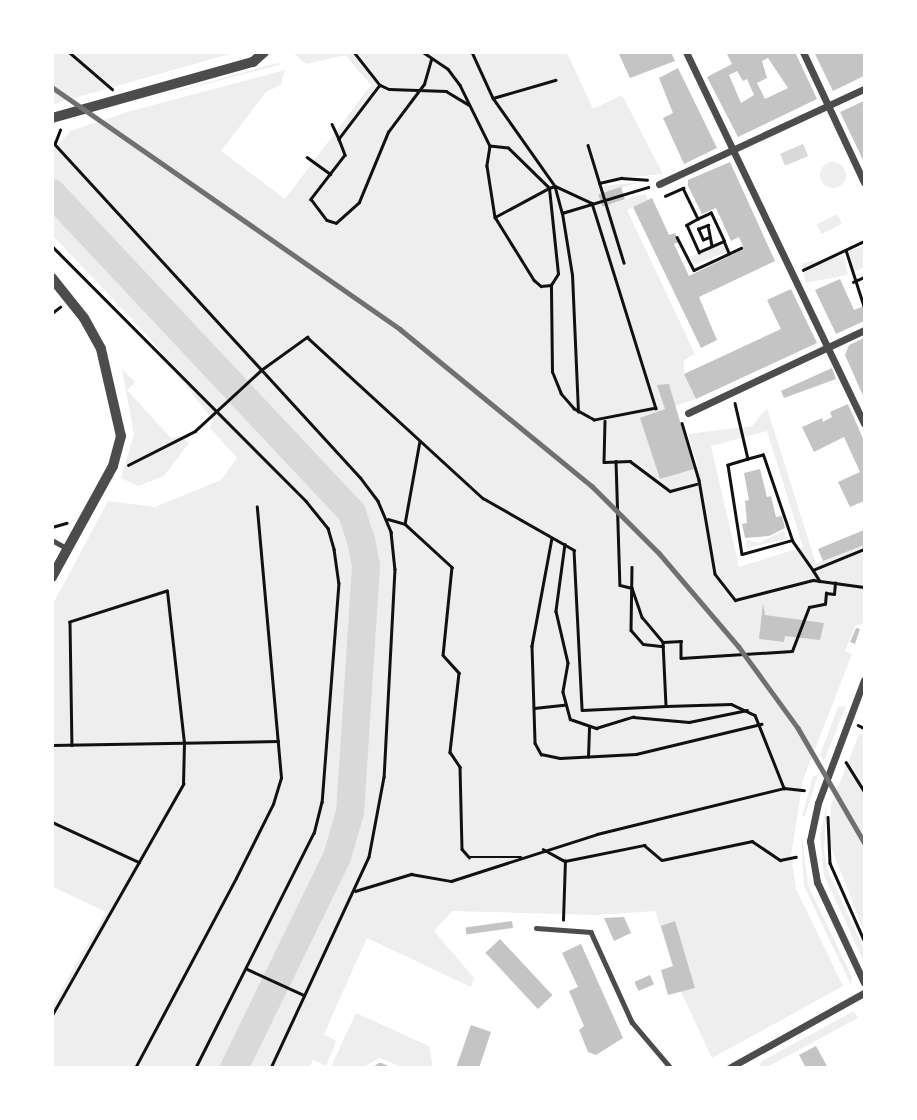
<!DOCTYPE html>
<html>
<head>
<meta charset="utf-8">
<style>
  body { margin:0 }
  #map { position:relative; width:917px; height:1120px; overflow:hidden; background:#fff; font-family:Quicksand,sans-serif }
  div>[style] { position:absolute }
  .green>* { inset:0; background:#eee; transform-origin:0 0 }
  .round { border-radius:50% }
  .water>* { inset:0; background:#d9d9d9; transform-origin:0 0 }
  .river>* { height:28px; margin:-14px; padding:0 14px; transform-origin:14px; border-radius:14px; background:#d9d9d9 }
  .building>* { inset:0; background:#c4c4c4; transform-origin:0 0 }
  .path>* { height:2.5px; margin:-1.25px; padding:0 1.25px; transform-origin:1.25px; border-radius:1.25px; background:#111 }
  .service>* { height:4.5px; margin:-2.25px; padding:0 2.25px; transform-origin:2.25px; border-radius:2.25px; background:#4c4c4c }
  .minor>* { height:7px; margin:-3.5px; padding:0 3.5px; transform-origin:3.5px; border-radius:3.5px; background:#4c4c4c }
  .tertiary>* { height:10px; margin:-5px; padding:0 5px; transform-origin:5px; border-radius:5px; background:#4c4c4c }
  .rail>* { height:4.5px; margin:-2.25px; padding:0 2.25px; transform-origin:2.25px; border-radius:2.25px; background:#707070 }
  span { translate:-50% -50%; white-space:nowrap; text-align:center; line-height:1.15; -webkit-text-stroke:7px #fff; paint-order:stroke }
  .frame { position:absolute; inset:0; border:54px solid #fff; pointer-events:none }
</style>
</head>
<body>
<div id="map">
  <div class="green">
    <div style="clip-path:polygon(53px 53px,233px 53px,53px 104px)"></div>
    <div style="clip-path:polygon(evenodd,293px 53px,567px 53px,593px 109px,622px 95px,663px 174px,600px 180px,602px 186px,641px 182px,598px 195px,602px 207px,645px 194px,648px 200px,627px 210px,695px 354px,684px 360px,684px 374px,696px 399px,675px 406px,670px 386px,658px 385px,665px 409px,641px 419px,660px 479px,698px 467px,688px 434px,752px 426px,767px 408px,816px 564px,864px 544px,864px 623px,855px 626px,845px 651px,852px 654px,803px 780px,791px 855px,796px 889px,843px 986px,712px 1058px,681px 992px,655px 911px,595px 915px,452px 911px,434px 931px,474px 978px,471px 987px,367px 938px,324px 1034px,336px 1041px,326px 1066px,313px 1060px,309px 1068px,53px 1067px,53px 1005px,106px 912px,53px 887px,53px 604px,108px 501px,155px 507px,221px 480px,237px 458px,209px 427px,214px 422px,150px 338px,53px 236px,52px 150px,71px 131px,127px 112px,285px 70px,281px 85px,266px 92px,221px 151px,285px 199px,371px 85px,345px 55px,306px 64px,293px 53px,767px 431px,803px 547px,739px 567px,711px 446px,767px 431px)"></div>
    <div style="clip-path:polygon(277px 63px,282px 64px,134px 103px)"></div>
    <div class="round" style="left:820px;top:162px;width:26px;height:26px"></div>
    <div style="left:837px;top:214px;width:11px;height:23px;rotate:63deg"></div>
    <div style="left:723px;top:244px;width:9px;height:35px;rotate:69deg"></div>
    <div style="clip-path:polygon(864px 245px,864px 267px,854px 272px,849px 252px)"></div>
    <div style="left:844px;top:255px;width:20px;height:43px;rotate:79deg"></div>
    <div style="clip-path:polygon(122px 369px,135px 382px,127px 390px,171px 438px,182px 436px,189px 443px,164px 476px,138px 486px,121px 478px,134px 434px)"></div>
    <div style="clip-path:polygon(784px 531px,786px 539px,747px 548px,746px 540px,759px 543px)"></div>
    <div style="clip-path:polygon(846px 706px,824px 761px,820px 755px,838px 707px)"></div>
    <div style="clip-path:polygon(859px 734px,864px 735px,864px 932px,829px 842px,831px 805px)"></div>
    <div style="clip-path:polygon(818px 775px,805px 816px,802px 816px,813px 776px)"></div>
    <div style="clip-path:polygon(827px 803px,824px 851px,828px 871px,864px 949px,864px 962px,824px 875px,820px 835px)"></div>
    <div style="clip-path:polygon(801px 831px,808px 885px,852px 977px,851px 985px,804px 886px)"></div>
    <div style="clip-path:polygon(854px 1011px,858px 1018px,767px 1067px,760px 1066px,762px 1061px)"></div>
    <div style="clip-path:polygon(356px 1013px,429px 1046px,433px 1067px,401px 1067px,380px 1058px,363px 1067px,331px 1067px)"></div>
  </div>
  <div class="water">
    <div style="left:803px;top:144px;width:13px;height:25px;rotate:67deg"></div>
  </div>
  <div class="river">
    <div style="left:52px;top:193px;width:439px;rotate:46.8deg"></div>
    <div style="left:352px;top:513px;width:28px;rotate:72deg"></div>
    <div style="left:361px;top:540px;width:26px;rotate:79deg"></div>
    <div style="left:366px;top:566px;width:247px;rotate:93.7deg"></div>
    <div style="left:350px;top:812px;width:47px;rotate:106.1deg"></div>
    <div style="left:337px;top:857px;width:235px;rotate:116deg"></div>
  </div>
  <div class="building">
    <div style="clip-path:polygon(618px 52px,671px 52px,675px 61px,630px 78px)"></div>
    <div style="clip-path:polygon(evenodd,726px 52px,795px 52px,817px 99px,738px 137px,707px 77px,732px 64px,726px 52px,768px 58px,788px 88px,765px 99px,757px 83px,767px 78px,762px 61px,768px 58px,726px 52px,737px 71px,743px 81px,747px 79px,754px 95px,741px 103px,729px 75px,737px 71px)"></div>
    <div style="clip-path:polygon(814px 52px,864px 52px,864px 76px,833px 91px)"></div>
    <div style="clip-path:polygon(678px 68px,717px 148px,684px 164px,663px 118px,673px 113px,659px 78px)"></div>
    <div style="clip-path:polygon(864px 101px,864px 162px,840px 112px)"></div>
    <div style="clip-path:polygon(730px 162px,775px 261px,699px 297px,717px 340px,701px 348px,633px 207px,652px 198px,669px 235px,675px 233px,679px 242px,674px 244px,689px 276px,744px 249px,739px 237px,731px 241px,716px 208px,702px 214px,688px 186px,688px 180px)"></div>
    <div style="left:621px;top:187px;width:13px;height:24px;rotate:72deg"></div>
    <div style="clip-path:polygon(840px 279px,854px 310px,864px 306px,864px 321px,836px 334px,815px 290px)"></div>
    <div style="clip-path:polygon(791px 289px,817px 343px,696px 399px,684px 374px,781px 329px,767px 300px)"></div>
    <div style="clip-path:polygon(864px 338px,864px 398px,845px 355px,849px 345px)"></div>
    <div style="clip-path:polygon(832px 368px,836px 379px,784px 398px,781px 391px)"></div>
    <div style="clip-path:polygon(669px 384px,694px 469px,660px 479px,640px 418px,665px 409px,657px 385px)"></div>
    <div style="clip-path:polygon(848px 404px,864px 441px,864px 501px,850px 507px,838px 482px,860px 472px,844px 437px,814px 452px,802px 427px,822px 418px,823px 422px,832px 417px,830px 412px)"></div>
    <div style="clip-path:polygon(760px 469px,767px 497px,771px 496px,776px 517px,782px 516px,785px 528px,769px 536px,745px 538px,742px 524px,747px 523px,745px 501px,749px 500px,744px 473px)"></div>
    <div style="clip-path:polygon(864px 530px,864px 545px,823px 561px,818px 549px)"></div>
    <div style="clip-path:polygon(763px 603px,765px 615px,824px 623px,820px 640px,785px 636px,784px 642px,759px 639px)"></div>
    <div style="clip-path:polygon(856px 628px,860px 629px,855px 644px,850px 642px)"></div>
    <div style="clip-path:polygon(624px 917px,631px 933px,614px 941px,604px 918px)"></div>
    <div style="left:512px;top:921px;width:7px;height:47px;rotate:82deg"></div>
    <div style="clip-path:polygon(675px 921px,695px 988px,668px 995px,661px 970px,673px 966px,661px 926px)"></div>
    <div style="left:500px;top:939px;width:77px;height:20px;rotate:47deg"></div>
    <div style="clip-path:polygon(581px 944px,623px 1038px,596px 1055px,588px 1052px,579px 1030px,584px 1026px,569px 991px,578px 987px,562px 953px)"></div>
    <div style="left:650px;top:975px;width:10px;height:17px;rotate:66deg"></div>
    <div style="clip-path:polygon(471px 1025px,491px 1032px,479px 1068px,456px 1068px)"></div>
    <div style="clip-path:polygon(816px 1046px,828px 1068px,806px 1068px,799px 1055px)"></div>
    <div style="clip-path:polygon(379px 1063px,382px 1063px,392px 1068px,371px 1068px)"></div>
  </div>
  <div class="path">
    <div style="left:69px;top:52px;width:57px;rotate:40.7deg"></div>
    <div style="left:354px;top:52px;width:42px;rotate:51.8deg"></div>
    <div style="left:380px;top:85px;width:10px;rotate:24deg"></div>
    <div style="left:389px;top:89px;width:57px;rotate:2deg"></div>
    <div style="left:446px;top:91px;width:26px;rotate:31deg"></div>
    <div style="left:423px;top:52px;width:30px;rotate:34deg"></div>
    <div style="left:448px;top:69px;width:20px;rotate:53deg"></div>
    <div style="left:460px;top:85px;width:68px;rotate:63.8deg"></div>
    <div style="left:472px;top:52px;width:51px;rotate:65.5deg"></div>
    <div style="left:493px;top:98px;width:108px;rotate:54.8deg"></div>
    <div style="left:555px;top:186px;width:28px;rotate:75deg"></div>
    <div style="left:380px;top:85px;width:68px;rotate:127.2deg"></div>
    <div style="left:339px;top:139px;width:17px;rotate:69deg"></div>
    <div style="left:345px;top:155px;width:56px;rotate:127.7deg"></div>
    <div style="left:311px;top:199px;width:26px;rotate:53deg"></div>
    <div style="left:327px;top:220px;width:9px;rotate:18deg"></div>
    <div style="left:336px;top:223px;width:31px;rotate:-42deg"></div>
    <div style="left:359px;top:202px;width:76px;rotate:-67.5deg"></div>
    <div style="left:388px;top:132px;width:60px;rotate:-53.1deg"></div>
    <div style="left:424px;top:84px;width:26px;rotate:-74deg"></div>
    <div style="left:493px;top:98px;width:65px;rotate:-16.2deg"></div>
    <div style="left:332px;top:124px;width:17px;rotate:65deg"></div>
    <div style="left:52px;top:141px;width:456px;rotate:47.5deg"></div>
    <div style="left:360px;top:477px;width:30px;rotate:53deg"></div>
    <div style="left:378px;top:501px;width:34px;rotate:67deg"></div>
    <div style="left:391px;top:532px;width:37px;rotate:84deg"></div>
    <div style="left:395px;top:569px;width:208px;rotate:93deg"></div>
    <div style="left:384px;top:777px;width:81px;rotate:100.6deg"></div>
    <div style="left:369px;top:857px;width:233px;rotate:114.9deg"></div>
    <div style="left:55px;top:143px;width:14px;rotate:-69deg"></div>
    <div style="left:588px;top:145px;width:123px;rotate:73deg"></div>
    <div style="left:307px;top:157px;width:29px;rotate:36deg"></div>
    <div style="left:599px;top:183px;width:23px;rotate:-13deg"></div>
    <div style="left:621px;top:178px;width:26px;rotate:4deg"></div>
    <div style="left:665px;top:196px;width:20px;rotate:-24deg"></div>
    <div style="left:683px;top:188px;width:34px;rotate:64deg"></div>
    <div style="left:698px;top:219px;width:13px;rotate:151deg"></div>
    <div style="left:687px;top:225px;width:30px;rotate:66deg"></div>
    <div style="left:699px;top:252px;width:27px;rotate:-24deg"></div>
    <div style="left:724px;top:241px;width:31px;rotate:-115deg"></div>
    <div style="left:711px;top:213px;width:14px;rotate:155deg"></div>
    <div style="left:495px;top:217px;width:61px;rotate:-28.2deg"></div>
    <div style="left:549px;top:188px;width:6px;rotate:-18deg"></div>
    <div style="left:555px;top:186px;width:41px;rotate:24.7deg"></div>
    <div style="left:592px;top:203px;width:215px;rotate:72.7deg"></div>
    <div style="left:656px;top:408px;width:63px;rotate:169deg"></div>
    <div style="left:594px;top:420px;width:23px;rotate:-151deg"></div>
    <div style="left:574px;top:409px;width:20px;rotate:-131deg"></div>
    <div style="left:561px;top:394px;width:24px;rotate:-112deg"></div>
    <div style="left:552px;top:372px;width:87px;rotate:-90.7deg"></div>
    <div style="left:551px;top:285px;width:13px;rotate:-58deg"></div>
    <div style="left:558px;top:274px;width:86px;rotate:-96deg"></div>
    <div style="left:549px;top:188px;width:57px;rotate:-135.7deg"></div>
    <div style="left:508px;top:148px;width:18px;rotate:-174deg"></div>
    <div style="left:490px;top:146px;width:20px;rotate:99deg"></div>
    <div style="left:487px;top:166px;width:52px;rotate:81.1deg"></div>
    <div style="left:495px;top:217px;width:74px;rotate:58.2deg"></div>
    <div style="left:534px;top:280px;width:9px;rotate:41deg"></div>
    <div style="left:541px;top:286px;width:10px;rotate:-6deg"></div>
    <div style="left:677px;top:237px;width:37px;rotate:63deg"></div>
    <div style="left:694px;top:270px;width:52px;rotate:-25.1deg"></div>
    <div style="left:708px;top:238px;width:5px;rotate:158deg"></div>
    <div style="left:703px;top:240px;width:12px;rotate:-114deg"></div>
    <div style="left:698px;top:229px;width:11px;rotate:-22deg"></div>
    <div style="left:708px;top:225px;width:21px;rotate:79deg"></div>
    <div style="left:724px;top:241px;width:13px;rotate:67deg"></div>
    <div style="left:52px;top:246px;width:360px;rotate:45.1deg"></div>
    <div style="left:306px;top:501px;width:35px;rotate:51deg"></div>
    <div style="left:328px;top:528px;width:22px;rotate:74deg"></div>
    <div style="left:334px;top:549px;width:34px;rotate:82deg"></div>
    <div style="left:339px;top:583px;width:220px;rotate:94.4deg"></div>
    <div style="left:322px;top:802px;width:32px;rotate:104deg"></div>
    <div style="left:314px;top:833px;width:263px;rotate:116.7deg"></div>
    <div style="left:846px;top:250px;width:59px;rotate:72.2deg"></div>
    <div style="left:803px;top:270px;width:68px;rotate:-25.4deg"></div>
    <div style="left:853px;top:282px;width:12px;rotate:-24deg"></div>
    <div style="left:52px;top:313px;width:10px;rotate:-37deg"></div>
    <div style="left:735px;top:403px;width:57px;rotate:76.9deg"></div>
    <div style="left:748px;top:459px;width:21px;rotate:163deg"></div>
    <div style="left:728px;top:465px;width:90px;rotate:81.1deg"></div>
    <div style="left:742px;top:554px;width:52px;rotate:-15.6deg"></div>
    <div style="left:792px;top:540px;width:90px;rotate:-108.8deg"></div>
    <div style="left:763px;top:455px;width:16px;rotate:165deg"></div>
    <div style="left:578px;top:412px;width:137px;rotate:-92.5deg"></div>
    <div style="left:572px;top:275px;width:63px;rotate:-99.2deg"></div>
    <div style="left:562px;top:213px;width:90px;rotate:-16.8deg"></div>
    <div style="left:605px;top:421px;width:41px;rotate:91.4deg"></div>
    <div style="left:604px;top:462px;width:26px;rotate:-2deg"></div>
    <div style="left:630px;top:461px;width:50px;rotate:36.9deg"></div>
    <div style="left:670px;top:491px;width:27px;rotate:-15deg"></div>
    <div style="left:682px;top:423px;width:59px;rotate:73.4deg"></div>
    <div style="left:699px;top:480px;width:95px;rotate:80.3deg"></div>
    <div style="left:715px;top:574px;width:33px;rotate:52deg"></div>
    <div style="left:735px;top:600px;width:81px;rotate:-14.4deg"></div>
    <div style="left:813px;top:580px;width:51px;rotate:7.8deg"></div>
    <div style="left:420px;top:441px;width:84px;rotate:100.2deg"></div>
    <div style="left:405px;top:524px;width:64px;rotate:42.5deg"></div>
    <div style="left:452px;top:567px;width:88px;rotate:95.8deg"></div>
    <div style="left:443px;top:655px;width:24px;rotate:48deg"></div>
    <div style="left:459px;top:673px;width:80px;rotate:96.5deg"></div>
    <div style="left:450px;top:752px;width:18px;rotate:56deg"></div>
    <div style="left:460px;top:767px;width:82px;rotate:88.6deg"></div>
    <div style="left:462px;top:849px;width:11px;rotate:49deg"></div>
    <div style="left:469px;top:857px;width:52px"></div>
    <div style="left:616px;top:461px;width:124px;rotate:88.2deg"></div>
    <div style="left:620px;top:585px;width:12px;rotate:14deg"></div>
    <div style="left:632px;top:588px;width:31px;rotate:71deg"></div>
    <div style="left:642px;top:617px;width:33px;rotate:50deg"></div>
    <div style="left:663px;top:642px;width:18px;rotate:-3deg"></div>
    <div style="left:681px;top:641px;width:17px;rotate:90deg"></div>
    <div style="left:681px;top:658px;width:111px;rotate:-3.6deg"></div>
    <div style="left:792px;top:651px;width:47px;rotate:-68.9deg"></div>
    <div style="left:809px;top:607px;width:16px;rotate:-11deg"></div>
    <div style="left:825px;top:604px;width:11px;rotate:-85deg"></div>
    <div style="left:826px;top:593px;width:8px;rotate:7deg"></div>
    <div style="left:834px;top:594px;width:11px;rotate:-85deg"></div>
    <div style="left:128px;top:465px;width:75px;rotate:-26.9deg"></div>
    <div style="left:195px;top:431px;width:90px;rotate:-42.7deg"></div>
    <div style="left:261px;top:370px;width:57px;rotate:-35.7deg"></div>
    <div style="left:307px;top:337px;width:239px;rotate:42.5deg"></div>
    <div style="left:483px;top:498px;width:105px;rotate:29.7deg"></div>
    <div style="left:574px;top:550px;width:160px;rotate:87.1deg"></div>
    <div style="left:582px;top:710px;width:84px;rotate:-2.7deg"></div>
    <div style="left:388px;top:519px;width:18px;rotate:16deg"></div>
    <div style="left:52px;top:527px;width:15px;rotate:-16deg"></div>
    <div style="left:552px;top:538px;width:110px;rotate:100.5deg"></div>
    <div style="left:532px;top:646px;width:97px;rotate:88.2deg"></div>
    <div style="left:535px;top:743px;width:13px;rotate:61deg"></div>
    <div style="left:541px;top:754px;width:19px;rotate:12deg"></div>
    <div style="left:560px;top:758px;width:76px;rotate:-3deg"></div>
    <div style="left:636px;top:754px;width:129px;rotate:-13.5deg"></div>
    <div style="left:792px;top:540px;width:37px;rotate:55deg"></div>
    <div style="left:813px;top:570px;width:55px;rotate:-22.4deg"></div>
    <div style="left:565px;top:544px;width:68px;rotate:97.7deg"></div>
    <div style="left:556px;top:611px;width:53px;rotate:77deg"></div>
    <div style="left:568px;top:663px;width:29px;rotate:100deg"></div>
    <div style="left:563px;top:692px;width:28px;rotate:75deg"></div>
    <div style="left:570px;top:719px;width:28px;rotate:19deg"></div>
    <div style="left:596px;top:728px;width:39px;rotate:-17deg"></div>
    <div style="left:633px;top:717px;width:56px;rotate:5.1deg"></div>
    <div style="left:689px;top:722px;width:59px;rotate:-11.7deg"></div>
    <div style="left:632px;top:567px;width:63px;rotate:90.9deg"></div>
    <div style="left:631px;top:630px;width:18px;rotate:49deg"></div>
    <div style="left:643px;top:644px;width:20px;rotate:6deg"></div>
    <div style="left:813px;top:570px;width:13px;rotate:58deg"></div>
    <div style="left:663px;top:642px;width:64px;rotate:87.3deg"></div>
    <div style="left:666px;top:706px;width:65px;rotate:-1.8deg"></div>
    <div style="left:731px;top:704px;width:26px;rotate:25deg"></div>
    <div style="left:755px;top:715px;width:79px;rotate:68.3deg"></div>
    <div style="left:534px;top:708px;width:30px;rotate:-6deg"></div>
    <div style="left:858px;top:725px;width:7px;rotate:27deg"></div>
    <div style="left:52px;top:745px;width:226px;rotate:-1deg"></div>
    <div style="left:588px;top:757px;width:30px;rotate:-88deg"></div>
    <div style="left:846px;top:762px;width:34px;rotate:58deg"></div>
    <div style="left:828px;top:817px;width:46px;rotate:87.5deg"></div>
    <div style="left:830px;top:863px;width:84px;rotate:66.2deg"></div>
    <div style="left:52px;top:822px;width:96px;rotate:24.7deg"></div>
    <div style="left:543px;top:849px;width:25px;rotate:29deg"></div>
    <div style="left:565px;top:861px;width:81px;rotate:-11.4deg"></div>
    <div style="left:644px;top:845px;width:23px;rotate:40deg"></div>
    <div style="left:662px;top:860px;width:92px;rotate:-11.9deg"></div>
    <div style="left:752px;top:841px;width:34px;rotate:34deg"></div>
    <div style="left:780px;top:860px;width:16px;rotate:-11deg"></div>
    <div style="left:355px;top:891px;width:59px;rotate:-16.9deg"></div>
    <div style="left:411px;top:874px;width:41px;rotate:9.9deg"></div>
    <div style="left:451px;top:881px;width:153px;rotate:-17.8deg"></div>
    <div style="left:597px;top:834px;width:193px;rotate:-13.8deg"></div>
    <div style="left:784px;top:788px;width:20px;rotate:6deg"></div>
    <div style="left:563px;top:920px;width:59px;rotate:-88.1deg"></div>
    <div style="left:247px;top:969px;width:63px;rotate:24.5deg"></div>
    <div style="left:52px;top:1015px;width:266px;rotate:-60.4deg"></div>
    <div style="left:183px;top:784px;width:41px;rotate:-88.6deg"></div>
    <div style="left:184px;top:743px;width:153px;rotate:-96.4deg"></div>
    <div style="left:167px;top:591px;width:102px;rotate:162.3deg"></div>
    <div style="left:70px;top:622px;width:123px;rotate:89.1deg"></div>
    <div style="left:135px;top:1068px;width:215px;rotate:-62deg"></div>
    <div style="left:236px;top:878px;width:83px;rotate:-63.4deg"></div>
    <div style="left:273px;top:804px;width:27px;rotate:-73deg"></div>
    <div style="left:281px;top:778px;width:272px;rotate:-95.1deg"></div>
  </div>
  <div class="service">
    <div style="left:52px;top:540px;width:18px;rotate:29deg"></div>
    <div style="left:536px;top:928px;width:55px;rotate:4.2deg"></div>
    <div style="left:591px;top:932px;width:99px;rotate:65.5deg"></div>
    <div style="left:632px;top:1022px;width:60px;rotate:49.7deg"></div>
  </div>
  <div class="minor">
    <div style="left:686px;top:52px;width:412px;rotate:64.4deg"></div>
    <div style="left:803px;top:52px;width:144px;rotate:64.9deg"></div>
    <div style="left:659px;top:184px;width:226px;rotate:-24.9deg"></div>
    <div style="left:688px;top:413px;width:195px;rotate:-25.2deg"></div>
    <div style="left:864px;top:680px;width:131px;rotate:110.5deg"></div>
    <div style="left:818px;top:803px;width:39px;rotate:102deg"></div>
    <div style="left:810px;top:841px;width:42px;rotate:80.3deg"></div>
    <div style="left:817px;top:882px;width:111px;rotate:65deg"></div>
    <div style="left:729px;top:1068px;width:154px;rotate:-29.1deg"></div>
  </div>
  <div class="tertiary">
    <div style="left:52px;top:118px;width:209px;rotate:-15.6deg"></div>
    <div style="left:253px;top:62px;width:15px;rotate:-42deg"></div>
    <div style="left:52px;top:278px;width:51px;rotate:51.3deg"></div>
    <div style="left:84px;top:318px;width:35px;rotate:61deg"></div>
    <div style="left:101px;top:349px;width:89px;rotate:77.1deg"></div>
    <div style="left:121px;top:436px;width:31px;rotate:105deg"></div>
    <div style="left:113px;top:466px;width:127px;rotate:118.8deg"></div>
  </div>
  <div class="rail">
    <div style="left:52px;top:87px;width:424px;rotate:34.8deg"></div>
    <div style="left:400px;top:329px;width:248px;rotate:39.3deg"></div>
    <div style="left:592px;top:486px;width:95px;rotate:45deg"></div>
    <div style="left:659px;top:553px;width:123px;rotate:49.6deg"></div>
    <div style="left:739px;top:647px;width:100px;rotate:53.9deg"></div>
    <div style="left:798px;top:728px;width:132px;rotate:59.9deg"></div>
  </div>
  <div class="frame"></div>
</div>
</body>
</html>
